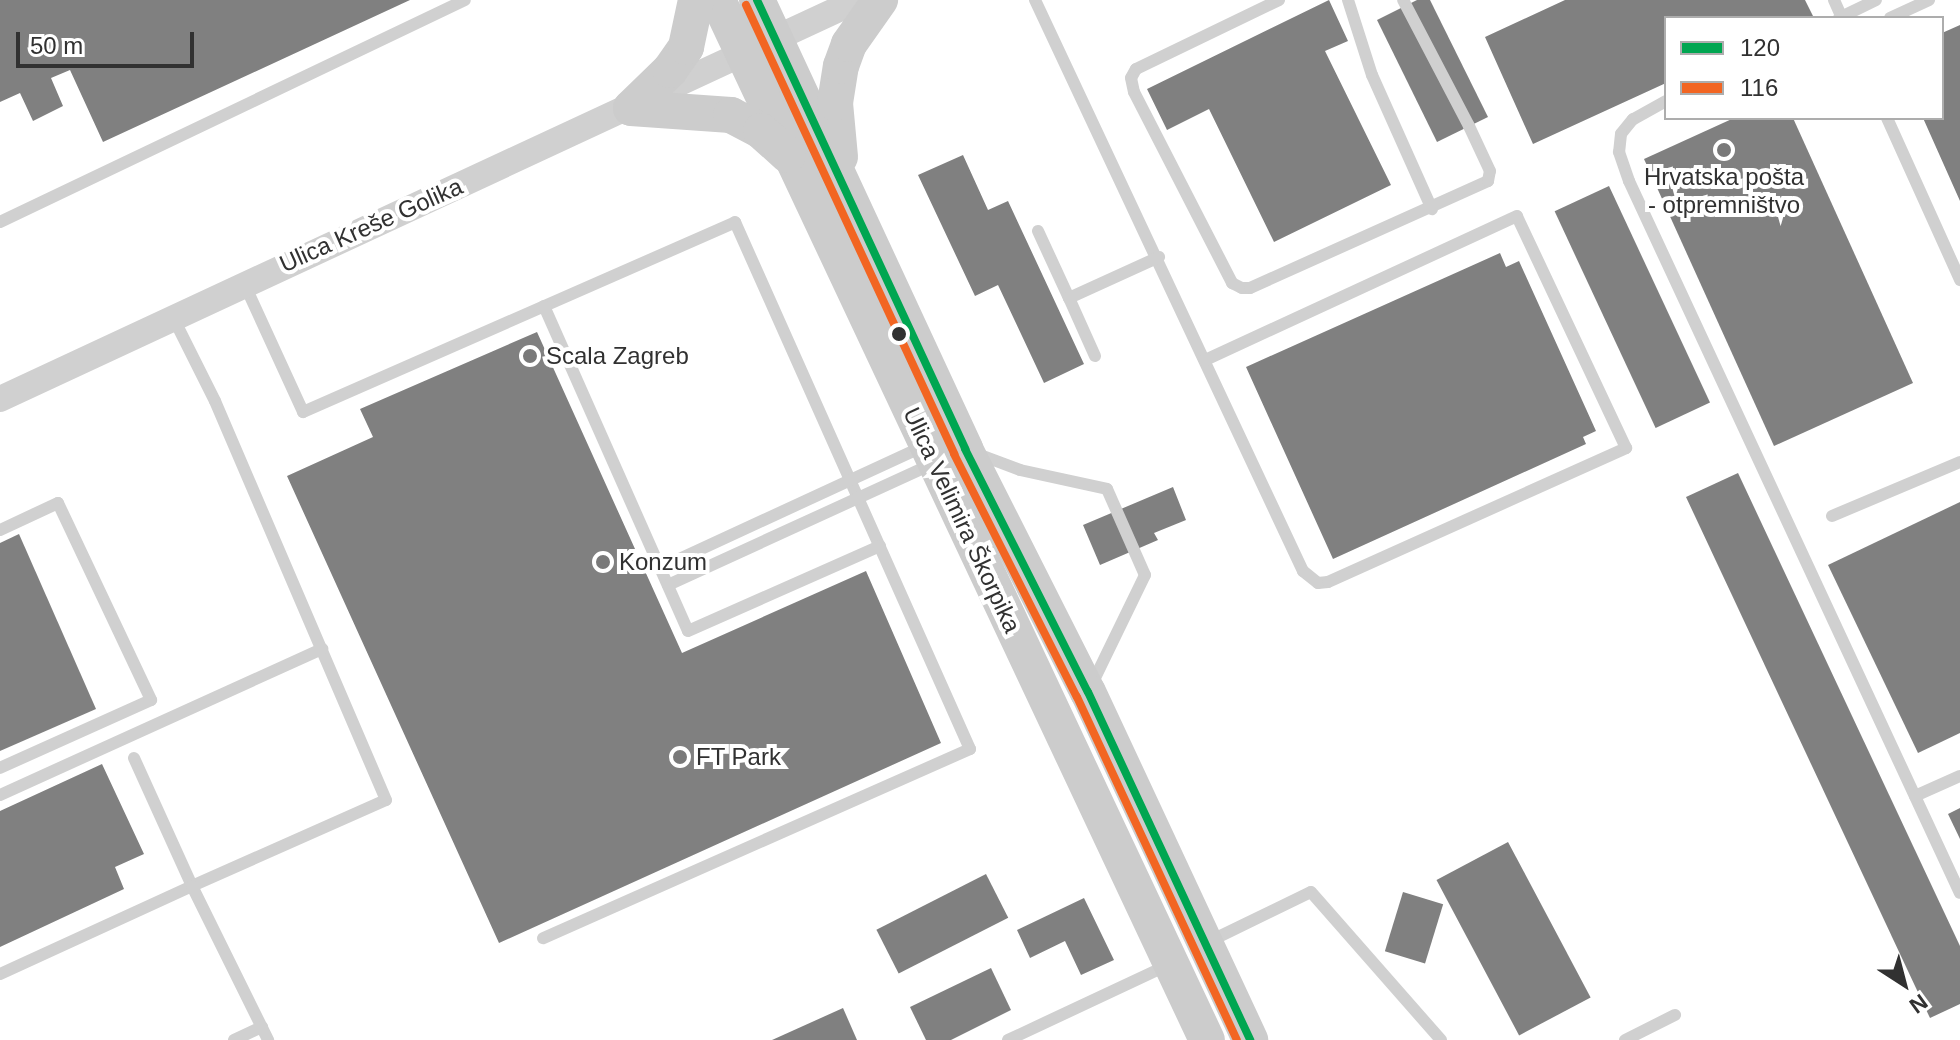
<!DOCTYPE html>
<html>
<head>
<meta charset="utf-8">
<style>
  body { margin:0 }
  #map { position:relative; width:1960px; height:1040px; overflow:hidden; background:#fff; font-family:Helvetica,sans-serif }
  div>[style] { position:absolute }
  .building>* { inset:0; background:#808080; transform-origin:0 0 }
  .lane>* { height:12px; margin:-6px; padding:0 6px; transform-origin:6px; border-radius:6px; background:#d0d0d0 }
  .street>* { height:26px; margin:-13px; padding:0 13px; transform-origin:13px; border-radius:13px; background:#d0d0d0 }
  .secondary>* { height:36px; margin:-18px; padding:0 18px; transform-origin:18px; border-radius:18px; background:#ccc }
  .bus-1>* { height:8px; margin:-4px; padding:0 4px; transform-origin:4px; border-radius:4px; background:#00a651 }
  .bus-2>* { height:8px; margin:-4px; padding:0 4px; transform-origin:4px; border-radius:4px; background:#f26522 }
  .dots>* { width:22px; height:22px; translate:-50% -50%; box-sizing:border-box; border:4px solid #fff; border-radius:50% }
  span { translate:-50% -50%; white-space:nowrap; text-align:center; line-height:1.15; -webkit-text-stroke:8px #fff; paint-order:stroke }
  .poi-label { font-size:24px; color:#313131 }
  .left { translate:0 -50%; text-align:left }
  .street-label { font-size:24px; color:#313131 }
  .legend { position:absolute; left:1664px; top:16px; width:280px; height:104px; box-sizing:border-box; background:#fff; border:2px solid #adadad; margin:0; padding:10px 14px; list-style:none; font-size:24px; color:#313131 }
  .legend li { display:flex; align-items:center; gap:16px; height:40px }
  .legend b { width:40px; border:2px solid #adadad }
  .north { position:absolute; left:1864px; top:944px; width:80px; height:80px; -webkit-text-stroke:6px #fff; paint-order:stroke; rotate:144deg; font-size:22px; font-weight:700; line-height:32px; text-align:center; color:#313131 }
  .north::after { content:''; display:block; margin:auto; width:28px; height:36px; background:#313131; clip-path:polygon(50% 0,100% 100%,50% 72%,0 100%) }
  .scale { position:absolute; left:16px; top:32px; width:178px; height:36px; box-sizing:border-box; border:4px solid #313131; border-top:0; padding-left:10px; font-size:24px; line-height:28px; white-space:nowrap; color:#313131; -webkit-text-stroke:6px #fff; paint-order:stroke }
</style>
</head>
<body>
<div id="map">
  <div class="building">
    <div style="clip-path:polygon(0 0,410px 0,103px 142px,70px 70px,51px 78px,63px 106px,33px 121px,20px 93px,0 102px)"></div>
    <div style="clip-path:polygon(1329px 0,1348px 41px,1325px 51px,1391px 185px,1274px 242px,1209px 109px,1167px 130px,1147px 89px)"></div>
    <div style="clip-path:polygon(1417px 0,1430px 0,1488px 117px,1437px 142px,1377px 20px)"></div>
    <div style="clip-path:polygon(1565px 0,1805px 0,1813px 16px,1666px 18px,1666px 83px,1533px 144px,1485px 37px)"></div>
    <div style="clip-path:polygon(1960px 25px,1960px 201px,1923px 118px,1942px 118px,1942px 33px)"></div>
    <div style="clip-path:polygon(1734px 118px,1793px 118px,1913px 383px,1774px 446px,1644px 159px)"></div>
    <div style="clip-path:polygon(963px 155px,988px 210px,1008px 201px,1084px 364px,1044px 383px,998px 285px,975px 296px,918px 175px)"></div>
    <div style="left:1609px;top:186px;width:239px;height:60px;rotate:65deg"></div>
    <div style="clip-path:polygon(1500px 253px,1506px 267px,1519px 261px,1596px 431px,1583px 437px,1586px 444px,1333px 559px,1246px 367px)"></div>
    <div style="clip-path:polygon(537px 332px,682px 653px,866px 571px,941px 743px,499px 943px,287px 476px,373px 437px,360px 409px)"></div>
    <div style="clip-path:polygon(1738px 473px,1960px 946px,1960px 1004px,1930px 1018px,1686px 497px)"></div>
    <div style="clip-path:polygon(1173px 487px,1186px 520px,1154px 533px,1158px 540px,1100px 565px,1083px 525px)"></div>
    <div style="clip-path:polygon(1960px 502px,1960px 733px,1918px 753px,1828px 565px)"></div>
    <div style="clip-path:polygon(19px 534px,96px 709px,0 751px,0 543px)"></div>
    <div style="clip-path:polygon(102px 764px,144px 854px,115px 867px,124px 889px,0 947px,0 811px)"></div>
    <div style="clip-path:polygon(1960px 808px,1960px 839px,1948px 814px)"></div>
    <div style="left:1508px;top:842px;width:176px;height:81px;rotate:62deg"></div>
    <div style="left:986px;top:874px;width:49px;height:123px;rotate:63deg"></div>
    <div style="left:1403px;top:892px;width:42px;height:62px;rotate:17deg"></div>
    <div style="clip-path:polygon(1084px 898px,1114px 960px,1081px 975px,1065px 941px,1030px 958px,1017px 930px)"></div>
    <div style="clip-path:polygon(991px 968px,1011px 1010px,951px 1040px,926px 1040px,910px 1007px)"></div>
    <div style="clip-path:polygon(843px 1008px,857px 1040px,772px 1040px)"></div>
  </div>
  <div class="lane">
    <div style="left:1035px;top:0;width:631px;rotate:64.86deg"></div>
    <div style="left:1303px;top:571px;width:19px;rotate:39deg"></div>
    <div style="left:1318px;top:583px;width:10px;rotate:-6deg"></div>
    <div style="left:1328px;top:582px;width:327px;rotate:-24.2deg"></div>
    <div style="left:1626px;top:448px;width:256px;rotate:-115.2deg"></div>
    <div style="left:1517px;top:216px;width:344px;rotate:155.2deg"></div>
    <div style="left:1279px;top:0;width:159px;rotate:154.2deg"></div>
    <div style="left:1136px;top:69px;width:10px;rotate:119deg"></div>
    <div style="left:1131px;top:78px;width:14px;rotate:78deg"></div>
    <div style="left:1134px;top:92px;width:215px;rotate:62.8deg"></div>
    <div style="left:1232px;top:283px;width:11px;rotate:27deg"></div>
    <div style="left:1242px;top:288px;width:8px"></div>
    <div style="left:1250px;top:288px;width:261px;rotate:-24.2deg"></div>
    <div style="left:1488px;top:181px;width:10px;rotate:-79deg"></div>
    <div style="left:1490px;top:171px;width:50px;rotate:-115deg"></div>
    <div style="left:1469px;top:126px;width:142px;rotate:-117.6deg"></div>
    <div style="left:1348px;top:0;width:79px;rotate:72.3deg"></div>
    <div style="left:1372px;top:75px;width:147px;rotate:65.9deg"></div>
    <div style="left:1834px;top:0;width:20px;rotate:66deg"></div>
    <div style="left:1839px;top:18px;width:41px;rotate:-25.9deg"></div>
    <div style="left:1890px;top:18px;width:43px;rotate:-24.8deg"></div>
    <div style="left:1666px;top:101px;width:38px;rotate:151deg"></div>
    <div style="left:1633px;top:119px;width:19px;rotate:129deg"></div>
    <div style="left:1621px;top:134px;width:18px;rotate:96deg"></div>
    <div style="left:1619px;top:152px;width:31px;rotate:71deg"></div>
    <div style="left:1629px;top:181px;width:785px;rotate:65.07deg"></div>
    <div style="left:1887px;top:118px;width:178px;rotate:65.7deg"></div>
    <div style="left:0;top:222px;width:515px;rotate:-25.52deg"></div>
    <div style="left:1038px;top:231px;width:74px;rotate:65.2deg"></div>
    <div style="left:244px;top:283px;width:142px;rotate:65.4deg"></div>
    <div style="left:303px;top:412px;width:472px;rotate:-23.7deg"></div>
    <div style="left:735px;top:222px;width:577px;rotate:65.97deg"></div>
    <div style="left:970px;top:749px;width:467px;rotate:156.1deg"></div>
    <div style="left:544px;top:306px;width:355px;rotate:66.1deg"></div>
    <div style="left:688px;top:631px;width:210px;rotate:-23.9deg"></div>
    <div style="left:1095px;top:356px;width:64px;rotate:-114.1deg"></div>
    <div style="left:1069px;top:298px;width:99px;rotate:-24.5deg"></div>
    <div style="left:975px;top:453px;width:48px;rotate:20.7deg"></div>
    <div style="left:1020px;top:470px;width:89px;rotate:12.3deg"></div>
    <div style="left:1107px;top:489px;width:94px;rotate:66.2deg"></div>
    <div style="left:1145px;top:575px;width:123px;rotate:115.9deg"></div>
    <div style="left:1832px;top:516px;width:139px;rotate:-22.9deg"></div>
    <div style="left:0;top:530px;width:64px;rotate:-25deg"></div>
    <div style="left:58px;top:503px;width:218px;rotate:64.7deg"></div>
    <div style="left:151px;top:700px;width:166px;rotate:155.8deg"></div>
    <div style="left:660px;top:568px;width:291px;rotate:-24.8deg"></div>
    <div style="left:668px;top:585px;width:290px;rotate:-24.6deg"></div>
    <div style="left:134px;top:758px;width:141px;rotate:65.6deg"></div>
    <div style="left:192px;top:886px;width:212px;rotate:-23.9deg"></div>
    <div style="left:386px;top:800px;width:434px;rotate:-113.2deg"></div>
    <div style="left:215px;top:401px;width:94px;rotate:-116.6deg"></div>
    <div style="left:0;top:795px;width:354px;rotate:-24.4deg"></div>
    <div style="left:1915px;top:796px;width:49px;rotate:-24deg"></div>
    <div style="left:1208px;top:942px;width:114px;rotate:-25.9deg"></div>
    <div style="left:1311px;top:892px;width:197px;rotate:48.7deg"></div>
    <div style="left:0;top:974px;width:211px;rotate:-24.6deg"></div>
    <div style="left:192px;top:886px;width:172px;rotate:63.7deg"></div>
    <div style="left:234px;top:1040px;width:31px;rotate:-25deg"></div>
    <div style="left:1008px;top:1040px;width:177px;rotate:-25.1deg"></div>
    <div style="left:1625px;top:1040px;width:56px;rotate:-26.6deg"></div>
  </div>
  <div class="street">
    <div style="left:0;top:399px;width:946px;rotate:-24.94deg"></div>
  </div>
  <div class="secondary">
    <div style="left:718px;top:0;width:1149px;rotate:64.82deg"></div>
    <div style="left:757px;top:0;width:495px;rotate:65.1deg"></div>
    <div style="left:965px;top:449px;width:272px;rotate:63.2deg"></div>
    <div style="left:1088px;top:692px;width:384px;rotate:65deg"></div>
    <div style="left:631px;top:108px;width:100px;rotate:4deg"></div>
    <div style="left:731px;top:115px;width:34px;rotate:28deg"></div>
    <div style="left:761px;top:131px;width:36px;rotate:42deg"></div>
    <div style="left:631px;top:108px;width:54px;rotate:-44.3deg"></div>
    <div style="left:670px;top:70px;width:28px;rotate:-55deg"></div>
    <div style="left:686px;top:47px;width:48px;rotate:-78deg"></div>
    <div style="left:840px;top:157px;width:54px;rotate:-95.3deg"></div>
    <div style="left:835px;top:103px;width:37px;rotate:-81deg"></div>
    <div style="left:841px;top:66px;width:23px;rotate:-70deg"></div>
    <div style="left:849px;top:44px;width:54px;rotate:-54.8deg"></div>
  </div>
  <div class="bus-1">
    <div style="left:757px;top:0;width:495px;rotate:65.1deg"></div>
    <div style="left:965px;top:449px;width:272px;rotate:63.2deg"></div>
    <div style="left:1088px;top:692px;width:384px;rotate:65deg"></div>
  </div>
  <div class="bus-2">
    <div style="left:746px;top:5px;width:495px;rotate:65.1deg"></div>
    <div style="left:954px;top:454px;width:272px;rotate:63.2deg"></div>
    <div style="left:1077px;top:697px;width:378px;rotate:65deg"></div>
  </div>
  <div class="dots">
    <div style="left:1724px;top:150px;background:#797979"></div>
    <div style="left:899px;top:334px;background:#313131"></div>
    <div style="left:530px;top:356px;background:#797979"></div>
    <div style="left:603px;top:562px;background:#797979"></div>
    <div style="left:680px;top:757px;background:#797979"></div>
  </div>
  <div class="poi-label">
    <span style="left:1724px;top:191px">Hrvatska pošta<br>- otpremništvo</span>
    <span class="left" style="left:546px;top:356px">Scala Zagreb</span>
    <span class="left" style="left:619px;top:562px">Konzum</span>
    <span class="left" style="left:696px;top:757px">FT Park</span>
  </div>
  <div class="street-label">
    <span style="left:371px;top:225px;rotate:-24deg">Ulica Kreše Golika</span>
    <span style="left:962px;top:520px;rotate:65deg">Ulica Velimira Škorpika</span>
  </div>
  <ul class="legend">
  <li><b style="height:10px;background:#00a651"></b>120</li>
  <li><b style="height:10px;background:#f26522"></b>116</li>
  </ul>
  <div class="north">N</div>
  <div class="scale">50 m</div>
</div>
</body>
</html>
